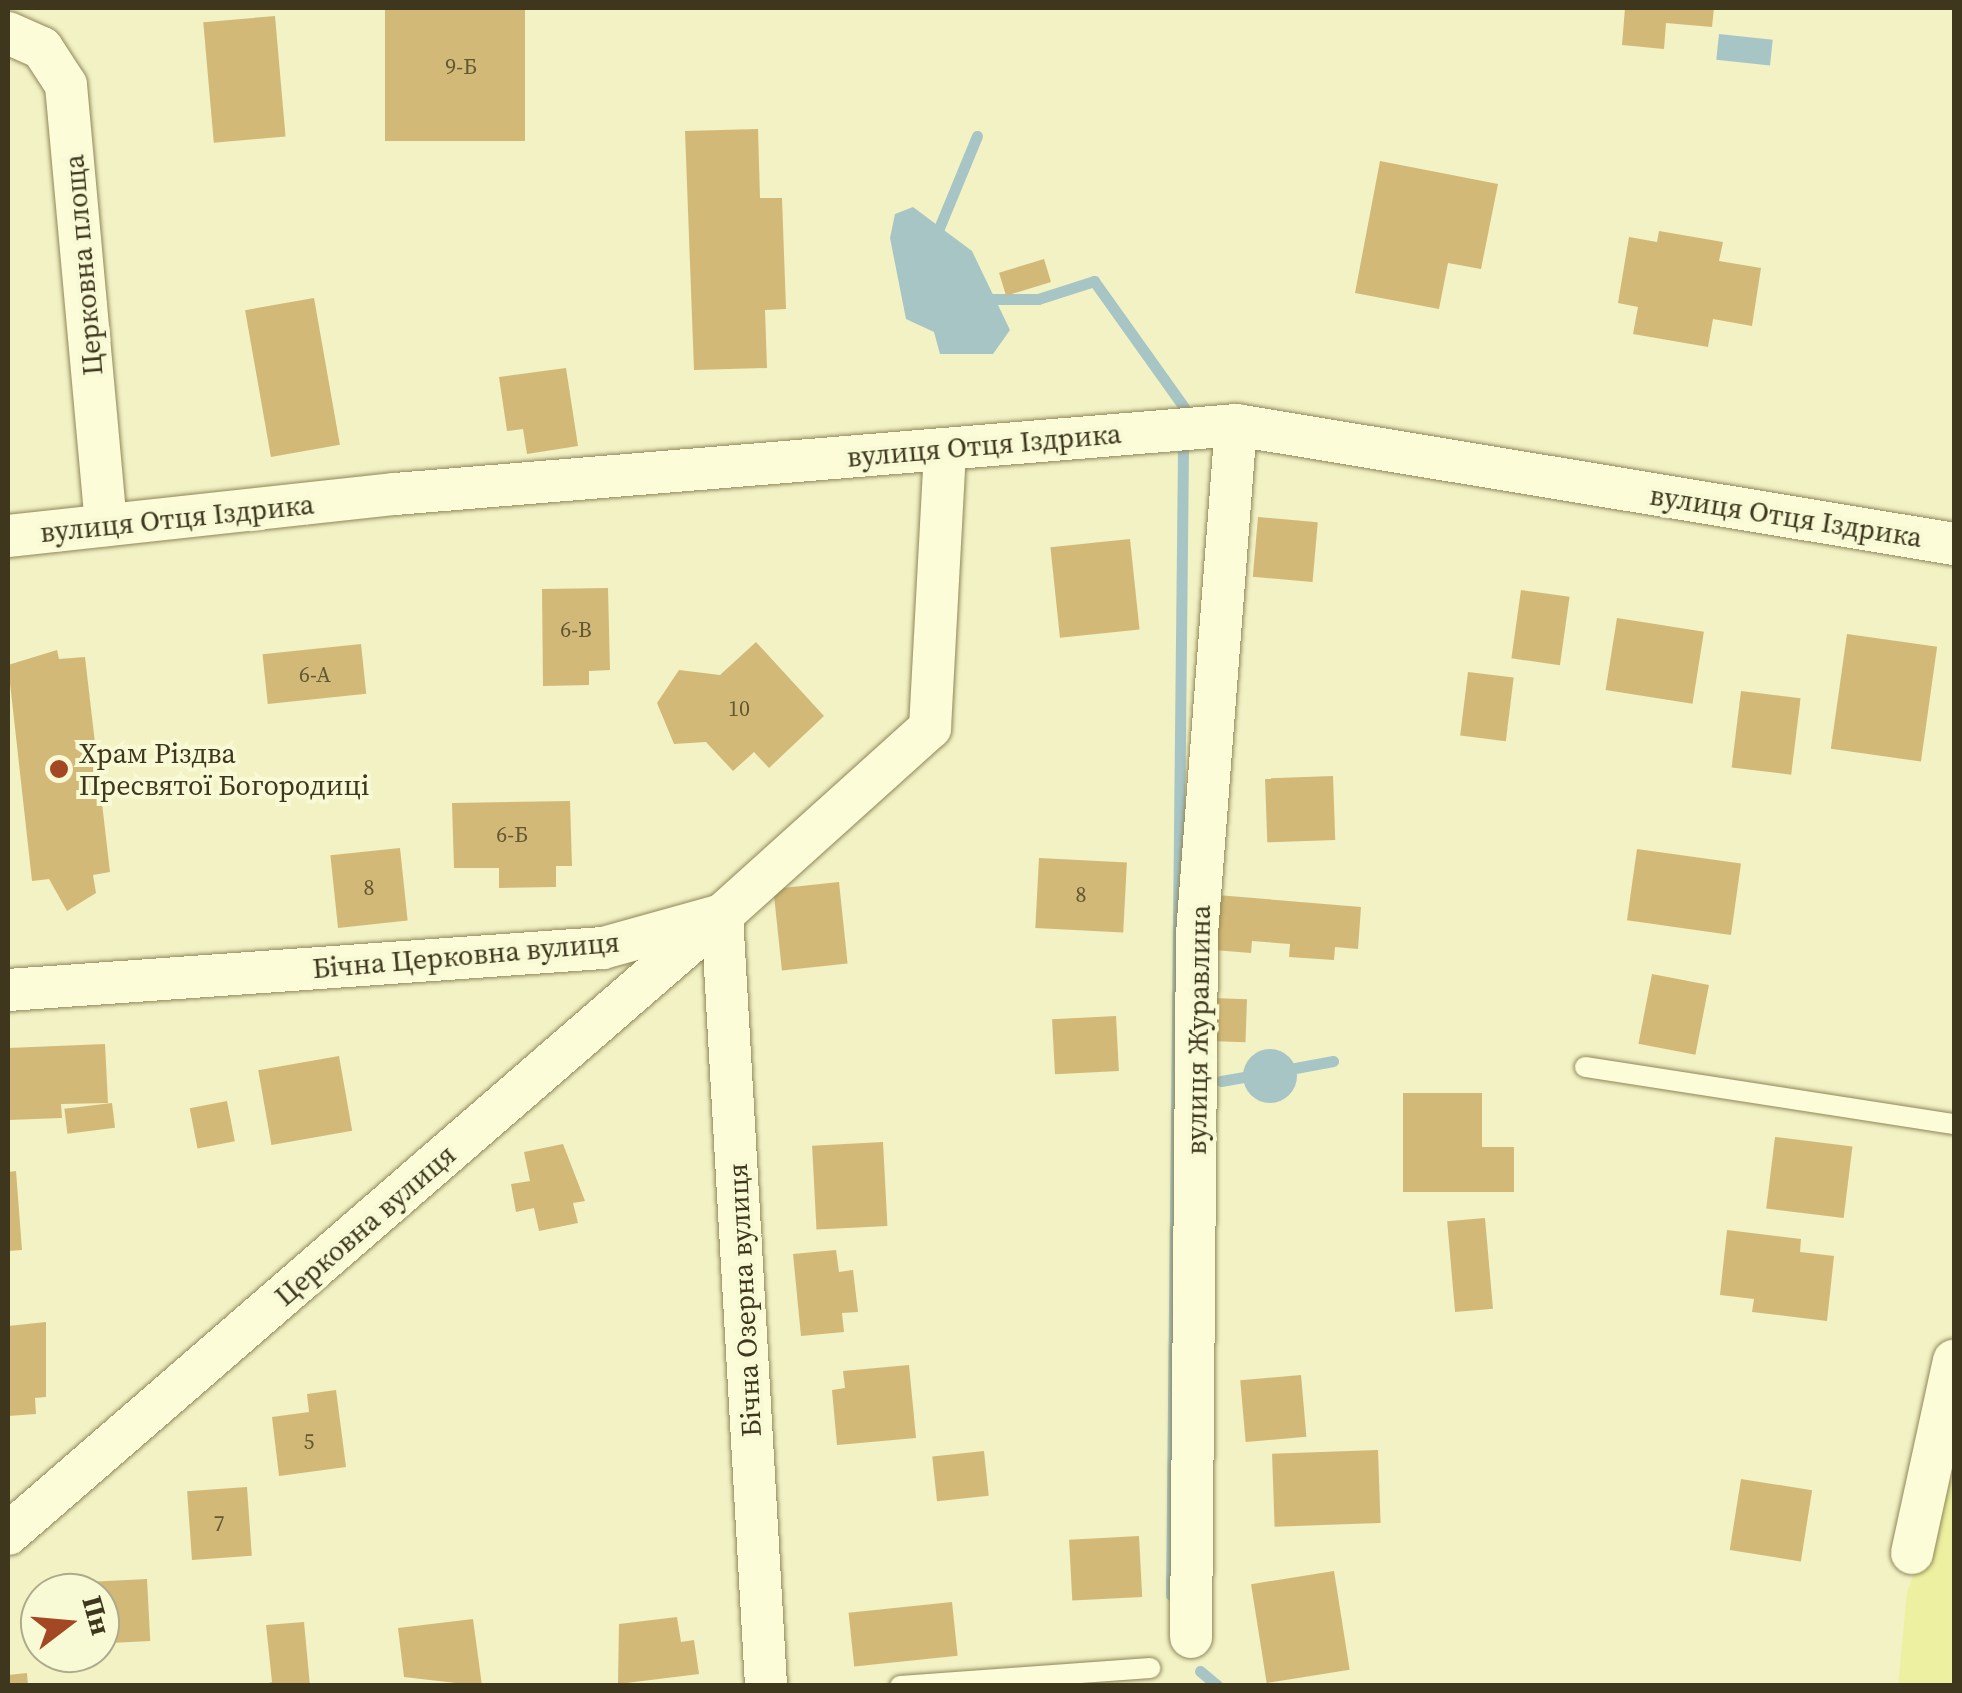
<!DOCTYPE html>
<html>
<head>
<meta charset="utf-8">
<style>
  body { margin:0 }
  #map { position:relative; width:1962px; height:1693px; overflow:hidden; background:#f2f2c5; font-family:"Source Serif 4",serif }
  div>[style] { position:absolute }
  .sand>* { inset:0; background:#edf0a0 }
  .water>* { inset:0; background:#a7c5c5; transform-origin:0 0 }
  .round { border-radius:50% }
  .stream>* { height:11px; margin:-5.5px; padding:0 5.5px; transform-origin:5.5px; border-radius:5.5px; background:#a7c5c5 }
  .building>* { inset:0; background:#d3b977; transform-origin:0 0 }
  .roads { filter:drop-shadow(0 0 2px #8f8659) drop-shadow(0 0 2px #8f8659) }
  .lane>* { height:20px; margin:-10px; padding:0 10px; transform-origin:10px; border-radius:10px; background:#fcfcd9 }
  .street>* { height:42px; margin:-21px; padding:0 21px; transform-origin:21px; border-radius:21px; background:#fcfcd9 }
  .dots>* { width:28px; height:28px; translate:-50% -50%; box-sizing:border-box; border:5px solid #f8f9d5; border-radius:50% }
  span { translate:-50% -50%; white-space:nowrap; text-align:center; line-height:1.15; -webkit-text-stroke:8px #f8f9d5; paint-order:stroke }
  .number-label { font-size:22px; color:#635834 }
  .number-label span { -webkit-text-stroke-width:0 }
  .street-label { font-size:28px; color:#3e371e }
  .poi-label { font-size:28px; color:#3e371e }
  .left { translate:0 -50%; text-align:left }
  .frame { position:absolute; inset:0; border:10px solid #3e371e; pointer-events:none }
  .north { position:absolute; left:20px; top:1573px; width:100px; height:100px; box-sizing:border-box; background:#f8f9d5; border:2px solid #aeab8c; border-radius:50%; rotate:74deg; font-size:28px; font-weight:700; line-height:40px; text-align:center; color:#3e371e }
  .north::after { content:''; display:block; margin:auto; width:35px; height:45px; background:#a44823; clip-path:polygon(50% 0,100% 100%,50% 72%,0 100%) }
</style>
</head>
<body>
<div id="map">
  <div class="sand">
    <div style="clip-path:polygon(1954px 1474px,1954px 1685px,1898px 1686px,1907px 1592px)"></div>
  </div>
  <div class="water">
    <div style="left:1719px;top:34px;width:54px;height:26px;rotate:6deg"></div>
    <div style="clip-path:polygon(913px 207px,972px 251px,1010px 330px,993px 354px,940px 354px,934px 332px,906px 319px,890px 238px,895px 214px)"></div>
    <div class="round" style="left:1243px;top:1049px;width:54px;height:54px"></div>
  </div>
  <div class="stream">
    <div style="left:937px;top:233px;width:105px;rotate:-67.6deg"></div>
    <div style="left:986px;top:299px;width:52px"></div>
    <div style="left:1038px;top:299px;width:59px;rotate:-17.8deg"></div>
    <div style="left:1094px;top:281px;width:155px;rotate:54.5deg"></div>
    <div style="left:1279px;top:1071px;width:55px;rotate:-10.5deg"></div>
    <div style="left:1221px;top:1081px;width:40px;rotate:-10deg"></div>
    <div style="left:1171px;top:1595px;width:1151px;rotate:-89.4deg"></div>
    <div style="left:1200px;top:1671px;width:23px;rotate:40deg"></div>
  </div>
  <div class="building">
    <div style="left:385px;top:8px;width:140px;height:133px"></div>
    <div style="clip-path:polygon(1625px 8px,1714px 8px,1712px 27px,1666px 23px,1664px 49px,1622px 45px)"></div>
    <div style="left:275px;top:16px;width:121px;height:72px;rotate:85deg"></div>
    <div style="clip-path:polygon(758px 129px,760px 198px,782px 198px,786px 309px,765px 310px,767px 368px,694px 370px,685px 131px)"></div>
    <div style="clip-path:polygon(1380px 161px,1498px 184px,1481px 269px,1448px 263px,1439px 309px,1355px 293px)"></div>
    <div style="clip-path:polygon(1659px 231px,1723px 242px,1719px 261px,1761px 268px,1752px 326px,1713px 319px,1708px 347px,1633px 334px,1638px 307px,1618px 303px,1629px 237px,1657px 242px)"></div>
    <div style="left:1044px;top:259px;width:24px;height:47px;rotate:73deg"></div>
    <div style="left:314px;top:298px;width:149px;height:70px;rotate:80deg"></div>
    <div style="clip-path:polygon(566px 368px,578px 446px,527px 454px,523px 429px,507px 431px,499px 377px)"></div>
    <div style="left:1258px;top:517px;width:60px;height:60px;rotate:5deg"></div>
    <div style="left:1130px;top:539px;width:91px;height:80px;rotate:84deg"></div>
    <div style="clip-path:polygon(608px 588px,610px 670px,589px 671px,589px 685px,543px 686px,542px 589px)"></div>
    <div style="left:1521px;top:590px;width:49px;height:69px;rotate:8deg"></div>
    <div style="left:1617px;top:618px;width:88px;height:73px;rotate:9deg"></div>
    <div style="left:1847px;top:634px;width:91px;height:116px;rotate:8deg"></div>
    <div style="clip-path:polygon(756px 642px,824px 716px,769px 768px,754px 752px,733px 771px,706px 742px,674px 744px,657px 703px,679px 670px,720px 675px)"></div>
    <div style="left:361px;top:644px;width:50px;height:99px;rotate:84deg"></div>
    <div style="clip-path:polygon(57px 650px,59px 659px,85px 657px,110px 872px,93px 875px,96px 893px,67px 911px,49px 879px,32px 881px,8px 665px)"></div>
    <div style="left:1468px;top:672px;width:46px;height:64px;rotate:7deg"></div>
    <div style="left:1741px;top:691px;width:60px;height:77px;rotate:7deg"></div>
    <div style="left:1333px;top:776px;width:64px;height:68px;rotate:88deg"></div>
    <div style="clip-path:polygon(570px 801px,572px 866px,556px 866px,556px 887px,499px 888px,499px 868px,454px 868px,452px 803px)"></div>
    <div style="left:400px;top:848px;width:73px;height:70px;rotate:84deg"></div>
    <div style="left:1637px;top:849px;width:105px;height:72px;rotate:8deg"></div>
    <div style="left:1039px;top:858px;width:88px;height:70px;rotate:3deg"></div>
    <div style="left:839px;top:882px;width:82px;height:66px;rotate:84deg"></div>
    <div style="clip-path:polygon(1205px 894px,1361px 907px,1358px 949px,1335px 947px,1334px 960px,1289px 957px,1290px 944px,1252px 941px,1251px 953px,1201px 949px)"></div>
    <div style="left:1652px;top:974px;width:58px;height:71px;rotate:11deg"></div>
    <div style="left:1212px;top:998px;width:35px;height:43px;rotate:2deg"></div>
    <div style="left:1116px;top:1016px;width:55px;height:64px;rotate:87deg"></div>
    <div style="clip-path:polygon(105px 1044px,108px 1103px,61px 1104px,62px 1118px,8px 1120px,8px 1048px)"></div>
    <div style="left:339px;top:1056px;width:76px;height:82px;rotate:80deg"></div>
    <div style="clip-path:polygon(1403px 1093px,1482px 1093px,1482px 1147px,1514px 1147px,1514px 1192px,1403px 1192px)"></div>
    <div style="left:227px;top:1101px;width:41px;height:38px;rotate:79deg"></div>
    <div style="left:112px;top:1103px;width:25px;height:48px;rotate:83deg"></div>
    <div style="left:1775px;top:1137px;width:78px;height:72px;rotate:7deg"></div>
    <div style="left:883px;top:1142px;width:84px;height:71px;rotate:87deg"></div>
    <div style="clip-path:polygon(563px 1144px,585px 1201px,573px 1203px,578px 1223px,539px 1231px,534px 1208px,516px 1212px,511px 1184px,530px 1181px,524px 1152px)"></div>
    <div style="clip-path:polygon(16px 1171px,22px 1250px,8px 1251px,8px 1172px)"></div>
    <div style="left:1485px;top:1218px;width:91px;height:38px;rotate:85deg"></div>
    <div style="clip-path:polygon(1727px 1230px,1801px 1239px,1800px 1252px,1834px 1256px,1827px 1321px,1752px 1312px,1754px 1299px,1720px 1295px)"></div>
    <div style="clip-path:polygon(836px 1250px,839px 1272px,853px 1270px,858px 1312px,842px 1313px,844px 1332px,801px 1336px,793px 1254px)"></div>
    <div style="clip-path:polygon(46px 1322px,46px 1397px,35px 1398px,36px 1414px,8px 1416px,8px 1326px)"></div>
    <div style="clip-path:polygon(909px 1365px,916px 1438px,837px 1445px,832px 1390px,845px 1388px,843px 1371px)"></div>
    <div style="left:1301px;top:1375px;width:62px;height:61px;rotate:85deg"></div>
    <div style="clip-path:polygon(336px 1390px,346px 1467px,279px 1476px,272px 1417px,309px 1412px,307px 1394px)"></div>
    <div style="left:1378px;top:1450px;width:73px;height:106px;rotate:88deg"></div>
    <div style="left:984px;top:1451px;width:45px;height:52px;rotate:84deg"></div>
    <div style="left:1741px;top:1479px;width:72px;height:72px;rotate:9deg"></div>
    <div style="left:247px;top:1487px;width:69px;height:60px;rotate:86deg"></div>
    <div style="left:1139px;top:1536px;width:61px;height:70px;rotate:87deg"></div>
    <div style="left:1334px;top:1571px;width:100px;height:84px;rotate:81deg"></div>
    <div style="left:147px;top:1579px;width:62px;height:50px;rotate:87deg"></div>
    <div style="left:952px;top:1602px;width:54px;height:104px;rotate:84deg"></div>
    <div style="clip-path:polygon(677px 1617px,681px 1642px,694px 1640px,699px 1674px,618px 1684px,619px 1624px)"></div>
    <div style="clip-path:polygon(473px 1619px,482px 1686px,404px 1677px,398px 1628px)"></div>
    <div style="clip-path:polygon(304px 1622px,310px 1686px,258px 1686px,272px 1682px,266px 1625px)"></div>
    <div style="clip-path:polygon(27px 1673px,28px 1686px,8px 1686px,8px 1675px)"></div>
  </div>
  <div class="roads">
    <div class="lane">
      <div style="left:1585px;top:1067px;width:373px;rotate:8.8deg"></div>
      <div style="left:900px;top:1686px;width:251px;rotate:-4.1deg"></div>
    </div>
    <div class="street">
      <div style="left:8px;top:33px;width:37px;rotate:24deg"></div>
      <div style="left:42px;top:48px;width:44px;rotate:57deg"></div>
      <div style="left:66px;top:85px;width:442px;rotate:84.8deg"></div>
      <div style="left:8px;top:536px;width:389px;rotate:-6.2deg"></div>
      <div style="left:395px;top:494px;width:844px;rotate:-4.69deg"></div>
      <div style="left:1236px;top:425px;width:728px;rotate:9.41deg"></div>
      <div style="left:722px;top:915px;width:772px;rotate:86.73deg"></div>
      <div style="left:8px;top:990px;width:596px;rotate:-4.04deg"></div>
      <div style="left:603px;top:948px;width:123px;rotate:-15.5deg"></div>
      <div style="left:722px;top:915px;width:280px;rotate:-42deg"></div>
      <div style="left:930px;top:728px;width:279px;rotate:-86.9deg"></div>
      <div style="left:8px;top:1534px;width:934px;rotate:-40.92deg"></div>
      <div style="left:1912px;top:1553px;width:197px;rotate:-77.7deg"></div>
      <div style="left:1191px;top:1637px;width:703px;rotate:-89.51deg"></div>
      <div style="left:1197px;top:934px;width:510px;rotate:-85.62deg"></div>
    </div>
  </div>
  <div class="dots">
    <div style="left:59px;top:769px;background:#a44823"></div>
  </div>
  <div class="number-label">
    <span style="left:461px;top:67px">9-Б</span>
    <span style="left:576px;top:630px">6-В</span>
    <span style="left:315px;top:675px">6-А</span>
    <span style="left:739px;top:709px">10</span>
    <span style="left:512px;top:835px">6-Б</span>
    <span style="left:369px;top:888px">8</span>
    <span style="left:1081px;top:895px">8</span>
    <span style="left:309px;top:1442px">5</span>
    <span style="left:219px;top:1524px">7</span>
  </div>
  <div class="street-label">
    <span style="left:83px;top:265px;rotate:-95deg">Церковна площа</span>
    <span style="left:984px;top:445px;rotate:-5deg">вулиця Отця Іздрика</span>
    <span style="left:1786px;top:516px;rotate:9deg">вулиця Отця Іздрика</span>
    <span style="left:177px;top:518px;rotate:-6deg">вулиця Отця Іздрика</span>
    <span style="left:466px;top:955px;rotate:-5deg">Бічна Церковна вулиця</span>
    <span style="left:1198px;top:1030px;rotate:-89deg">вулиця Журавлина</span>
    <span style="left:365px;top:1225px;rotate:-41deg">Церковна вулиця</span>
    <span style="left:744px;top:1300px;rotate:-93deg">Бічна Озерна вулиця</span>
  </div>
  <div class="poi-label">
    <span class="left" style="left:79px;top:769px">Храм Різдва<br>Пресвятої Богородиці</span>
  </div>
  <div class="frame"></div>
  <div class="north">Пн</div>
</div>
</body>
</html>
